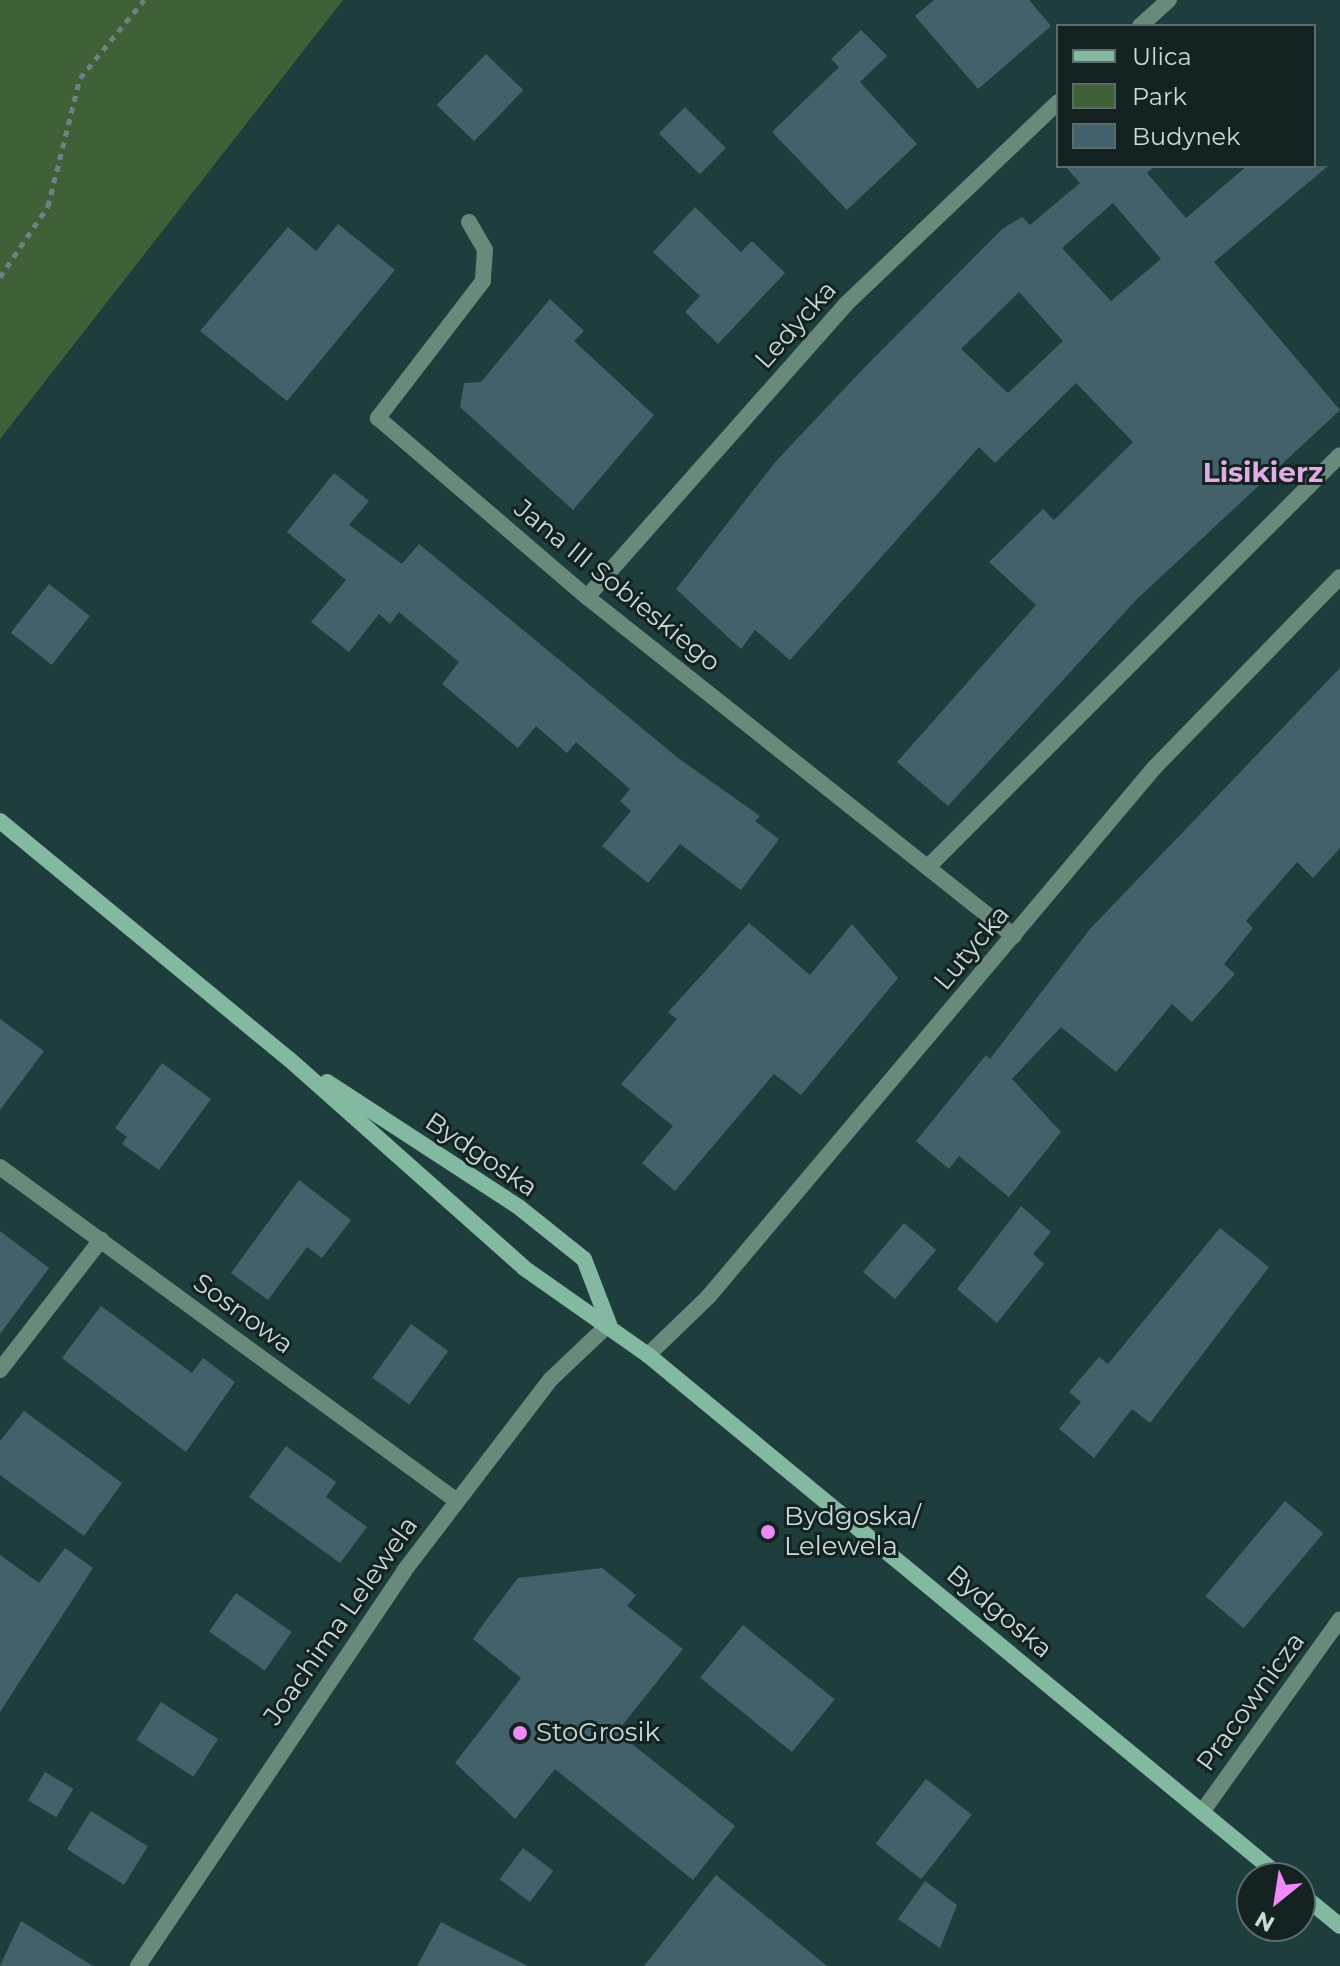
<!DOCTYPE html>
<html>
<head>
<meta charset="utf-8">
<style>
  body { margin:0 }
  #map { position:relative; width:1340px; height:1966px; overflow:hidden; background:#1e3e3d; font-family:Montserrat,sans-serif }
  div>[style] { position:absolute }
  .green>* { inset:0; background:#406038 }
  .building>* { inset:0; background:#43616a; transform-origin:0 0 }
  .path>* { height:5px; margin-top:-2.5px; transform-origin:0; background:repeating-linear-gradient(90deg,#6b8483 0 6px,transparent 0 12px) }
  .lane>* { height:16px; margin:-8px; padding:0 8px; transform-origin:8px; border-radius:8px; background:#698a7b }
  .street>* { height:16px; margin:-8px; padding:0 8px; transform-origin:8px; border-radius:8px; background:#698a7b }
  .secondary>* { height:16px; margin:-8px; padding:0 8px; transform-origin:8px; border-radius:8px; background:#83b8a1 }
  .dots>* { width:22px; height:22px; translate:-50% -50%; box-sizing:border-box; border:4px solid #142221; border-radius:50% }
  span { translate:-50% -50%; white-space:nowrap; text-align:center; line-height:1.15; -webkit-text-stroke:6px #142221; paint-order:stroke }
  .street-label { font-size:26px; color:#c8dad9 }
  .poi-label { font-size:26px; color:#c8dad9 }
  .left { translate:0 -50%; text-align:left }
  .neighbourhood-label { font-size:28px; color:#e2abe5; font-weight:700 }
  .legend { position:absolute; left:1056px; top:24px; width:260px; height:144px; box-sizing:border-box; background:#142221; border:2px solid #5c6c6b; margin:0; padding:10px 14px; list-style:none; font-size:24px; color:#c8dad9 }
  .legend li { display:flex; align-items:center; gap:16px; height:40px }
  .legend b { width:40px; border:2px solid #5c6c6b }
  .north { position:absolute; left:1236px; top:1862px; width:80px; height:80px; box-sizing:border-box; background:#142221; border:2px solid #5c6c6b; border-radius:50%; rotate:210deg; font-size:22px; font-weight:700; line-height:32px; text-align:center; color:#c8dad9 }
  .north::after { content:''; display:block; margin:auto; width:28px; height:36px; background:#ef8bf6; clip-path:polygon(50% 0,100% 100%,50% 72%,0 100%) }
</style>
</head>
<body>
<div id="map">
  <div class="green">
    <div style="clip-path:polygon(0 0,343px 0,0 439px)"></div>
  </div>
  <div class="building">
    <div style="clip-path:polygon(934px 0,1029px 0,1051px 26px,978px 89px,915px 16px)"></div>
    <div style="clip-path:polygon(861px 30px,887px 56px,860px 82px,917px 144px,847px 210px,772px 132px,839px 67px,831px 59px)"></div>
    <div style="left:486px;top:54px;width:52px;height:71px;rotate:44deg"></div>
    <div style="left:685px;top:107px;width:58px;height:37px;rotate:45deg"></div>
    <div style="clip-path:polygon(evenodd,1065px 166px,1155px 166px,1147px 173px,1186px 218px,1247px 166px,1328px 166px,1214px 262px,1340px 410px,1136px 600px,948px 806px,897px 762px,1036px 605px,989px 562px,1043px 509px,1054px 520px,1133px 442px,1076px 383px,995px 463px,979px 447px,790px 660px,755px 630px,741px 649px,676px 589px,777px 460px,866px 366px,1002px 229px,1022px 217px,1030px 225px,1080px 183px,1065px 166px,1113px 203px,1161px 259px,1111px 301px,1062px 248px,1113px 203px,1065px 166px,1019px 292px,1063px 341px,1008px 393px,961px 349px,1019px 292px)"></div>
    <div style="clip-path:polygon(695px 207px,741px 252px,752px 241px,785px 273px,718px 344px,685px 312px,700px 296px,653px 252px)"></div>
    <div style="clip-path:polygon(338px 224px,395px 270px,287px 401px,200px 331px,288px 227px,316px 251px)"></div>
    <div style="clip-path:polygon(550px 299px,584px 331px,574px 341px,654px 415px,573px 510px,460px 407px,464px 383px,481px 382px)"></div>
    <div style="clip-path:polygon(334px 473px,369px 501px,349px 525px,402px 564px,419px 544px,678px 758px,760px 816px,755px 821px,779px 839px,741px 890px,680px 844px,648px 883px,602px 846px,631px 811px,620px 801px,630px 789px,576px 742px,567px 753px,536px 726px,518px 748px,442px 684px,459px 662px,399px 612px,390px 624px,379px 614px,349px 652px,311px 622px,346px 580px,287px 532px)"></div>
    <div style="left:49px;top:584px;width:52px;height:62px;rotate:38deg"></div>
    <div style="clip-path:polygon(1340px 668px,1340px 848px,1313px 878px,1297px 862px,1246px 921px,1253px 928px,1224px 964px,1235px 974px,1192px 1022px,1172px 1004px,1116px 1072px,1061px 1027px,1012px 1079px,1061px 1132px,1009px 1197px,959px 1156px,949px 1169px,916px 1141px,986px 1055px,990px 1059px,1090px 929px)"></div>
    <div style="clip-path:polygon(749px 923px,810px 975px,852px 924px,898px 978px,801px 1095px,774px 1074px,675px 1191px,642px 1163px,673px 1126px,621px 1084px,677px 1019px,668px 1012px)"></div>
    <div style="clip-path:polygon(0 1019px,44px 1051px,0 1110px)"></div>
    <div style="clip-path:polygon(162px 1063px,211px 1099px,159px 1170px,122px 1144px,127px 1137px,115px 1128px)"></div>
    <div style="clip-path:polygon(299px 1180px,351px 1220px,322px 1258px,307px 1247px,268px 1300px,231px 1273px)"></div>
    <div style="clip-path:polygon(1021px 1206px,1051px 1232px,1033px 1254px,1044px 1264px,997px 1323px,957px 1289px)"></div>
    <div style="left:904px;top:1223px;width:42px;height:64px;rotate:40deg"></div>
    <div style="clip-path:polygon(1220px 1228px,1269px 1267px,1150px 1423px,1132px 1409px,1094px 1458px,1059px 1429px,1081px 1402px,1069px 1392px,1099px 1357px,1108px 1364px)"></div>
    <div style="clip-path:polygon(0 1231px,49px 1268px,0 1334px)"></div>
    <div style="clip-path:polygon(101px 1306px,192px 1373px,203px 1358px,235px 1382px,186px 1452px,62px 1358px)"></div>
    <div style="left:411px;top:1324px;width:46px;height:66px;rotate:36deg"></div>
    <div style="clip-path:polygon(24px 1411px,122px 1483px,84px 1536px,0 1475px,0 1441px)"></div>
    <div style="clip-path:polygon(286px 1446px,336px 1482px,326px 1497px,367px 1527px,340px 1563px,249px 1497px)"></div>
    <div style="left:1285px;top:1501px;width:50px;height:124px;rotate:40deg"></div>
    <div style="clip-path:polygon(65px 1548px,93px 1568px,0 1712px,0 1555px,39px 1583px)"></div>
    <div style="clip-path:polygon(602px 1568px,636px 1595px,627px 1606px,683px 1649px,617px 1732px,735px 1826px,693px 1880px,555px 1769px,515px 1819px,455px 1763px,521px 1678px,473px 1639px,484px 1623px,518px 1578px)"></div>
    <div style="left:236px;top:1593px;width:68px;height:47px;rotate:35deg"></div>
    <div style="left:743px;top:1625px;width:118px;height:68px;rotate:39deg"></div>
    <div style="left:161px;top:1702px;width:68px;height:45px;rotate:33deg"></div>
    <div style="left:45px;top:1772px;width:33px;height:33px;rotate:31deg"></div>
    <div style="left:926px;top:1779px;width:58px;height:82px;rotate:38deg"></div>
    <div style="left:91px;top:1811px;width:67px;height:45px;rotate:32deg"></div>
    <div style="left:523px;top:1848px;width:38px;height:39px;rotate:37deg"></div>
    <div style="clip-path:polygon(716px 1875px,827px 1966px,644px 1966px)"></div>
    <div style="clip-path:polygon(925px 1881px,957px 1905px,940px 1948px,898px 1919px)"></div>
    <div style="clip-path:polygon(21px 1921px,93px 1966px,0 1966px)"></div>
    <div style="clip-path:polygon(441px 1922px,464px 1934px,528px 1966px,417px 1966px)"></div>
  </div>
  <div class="path">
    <div style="left:0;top:277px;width:86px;rotate:-55.9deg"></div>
    <div style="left:48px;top:206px;width:132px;rotate:-76deg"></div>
    <div style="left:80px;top:78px;width:101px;rotate:-50.6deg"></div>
  </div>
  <div class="lane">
    <div style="left:929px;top:866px;width:581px;rotate:-45deg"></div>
  </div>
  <div class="street">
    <div style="left:1140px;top:26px;width:39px;rotate:-42deg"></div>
    <div style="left:469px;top:222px;width:32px;rotate:60deg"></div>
    <div style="left:485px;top:250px;width:31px;rotate:94deg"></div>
    <div style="left:483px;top:281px;width:173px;rotate:127.5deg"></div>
    <div style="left:378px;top:418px;width:275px;rotate:40.6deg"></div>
    <div style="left:587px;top:597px;width:545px;rotate:38.45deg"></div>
    <div style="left:587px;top:597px;width:390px;rotate:-48.5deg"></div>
    <div style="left:845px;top:305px;width:294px;rotate:-43.6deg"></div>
    <div style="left:0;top:1167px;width:566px;rotate:36.16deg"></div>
    <div style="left:648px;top:1355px;width:85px;rotate:-44deg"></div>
    <div style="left:709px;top:1296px;width:692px;rotate:-49.87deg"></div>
    <div style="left:1155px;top:767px;width:265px;rotate:-45.8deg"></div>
    <div style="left:0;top:1370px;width:165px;rotate:-52.2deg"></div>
    <div style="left:1202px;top:1812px;width:237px;rotate:-54.4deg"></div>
    <div style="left:138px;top:1966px;width:476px;rotate:-56deg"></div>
    <div style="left:404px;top:1571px;width:240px;rotate:-52.6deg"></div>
    <div style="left:550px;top:1380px;width:81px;rotate:-43.5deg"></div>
  </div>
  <div class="secondary">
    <div style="left:0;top:821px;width:374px;rotate:39.5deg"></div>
    <div style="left:289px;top:1059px;width:314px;rotate:41.6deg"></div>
    <div style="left:524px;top:1268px;width:151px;rotate:35.1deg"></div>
    <div style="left:648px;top:1355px;width:822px;rotate:39.52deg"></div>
    <div style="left:327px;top:1082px;width:230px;rotate:33.1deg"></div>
    <div style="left:520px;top:1208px;width:82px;rotate:38.6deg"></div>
    <div style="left:584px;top:1259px;width:70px;rotate:69deg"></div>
    <div style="left:1300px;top:1893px;width:52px;rotate:39.5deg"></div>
  </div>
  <div class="dots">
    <div style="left:768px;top:1532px;background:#ef8bf6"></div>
    <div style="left:520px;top:1733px;background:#ef8bf6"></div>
  </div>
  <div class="street-label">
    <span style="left:796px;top:325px;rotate:-48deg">Ledycka</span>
    <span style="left:617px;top:586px;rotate:39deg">Jana III Sobieskiego</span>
    <span style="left:972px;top:948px;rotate:-50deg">Lutycka</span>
    <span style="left:481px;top:1155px;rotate:34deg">Bydgoska</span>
    <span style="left:243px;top:1314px;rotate:36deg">Sosnowa</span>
    <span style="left:999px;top:1612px;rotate:40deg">Bydgoska</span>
    <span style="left:341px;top:1621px;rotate:-55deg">Joachima Lelewela</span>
    <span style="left:1251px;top:1702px;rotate:-54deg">Pracownicza</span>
  </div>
  <div class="poi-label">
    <span class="left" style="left:784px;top:1532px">Bydgoska/<br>Lelewela</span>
    <span class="left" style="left:536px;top:1733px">StoGrosik</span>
  </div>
  <div class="neighbourhood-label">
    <span style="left:1263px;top:472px">Lisikierz</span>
  </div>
  <ul class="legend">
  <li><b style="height:10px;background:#83b8a1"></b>Ulica</li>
  <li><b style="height:22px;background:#406038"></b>Park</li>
  <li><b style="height:22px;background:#43616a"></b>Budynek</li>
  </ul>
  <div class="north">N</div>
</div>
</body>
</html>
